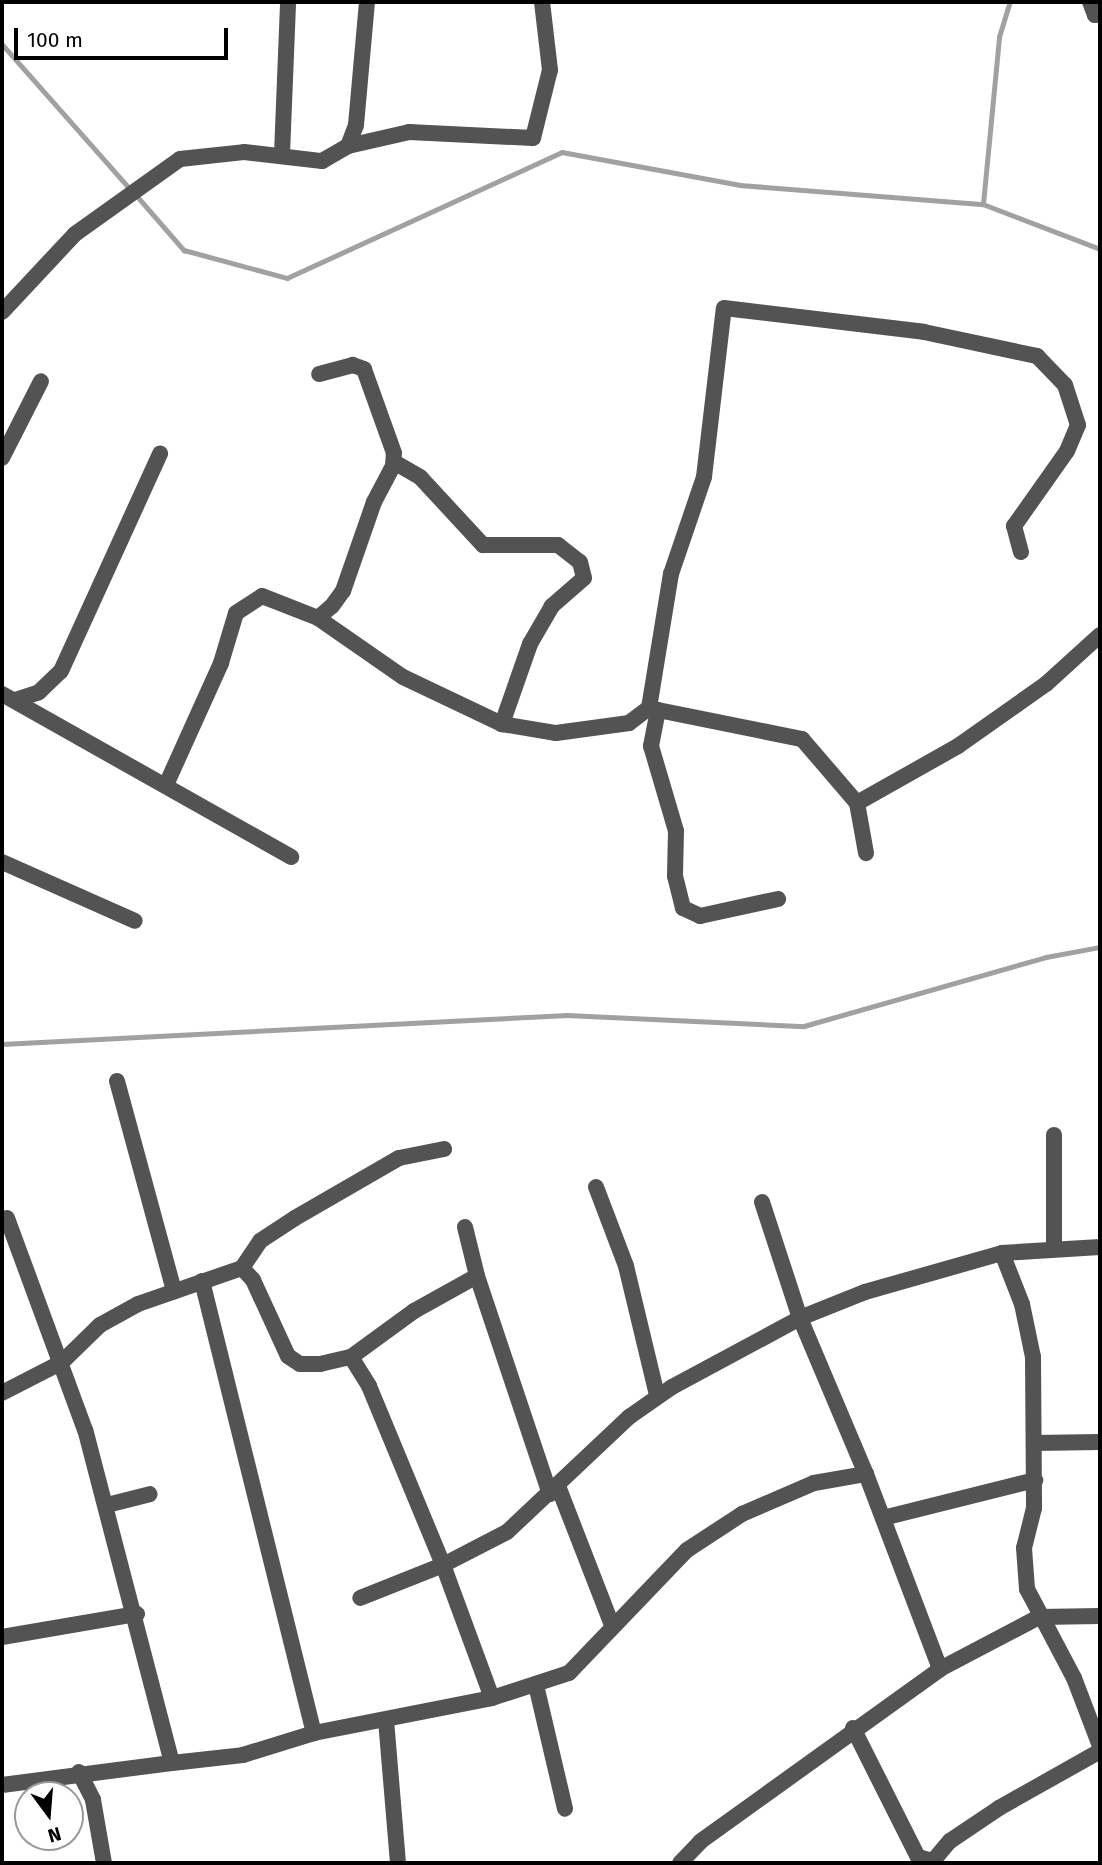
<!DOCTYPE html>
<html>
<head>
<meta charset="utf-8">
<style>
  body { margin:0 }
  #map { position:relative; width:1102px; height:1865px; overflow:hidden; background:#fff; font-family:"Fira Sans",sans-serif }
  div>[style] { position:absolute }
  .stream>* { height:4.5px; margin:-2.25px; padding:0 2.25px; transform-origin:2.25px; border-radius:2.25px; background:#a1a1a1 }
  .minor>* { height:16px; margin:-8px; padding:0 8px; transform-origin:8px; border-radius:8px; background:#535353 }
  span { translate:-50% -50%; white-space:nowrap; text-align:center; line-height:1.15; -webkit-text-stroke:7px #fff; paint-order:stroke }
  .frame { position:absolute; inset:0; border:4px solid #000; pointer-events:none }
  .north { position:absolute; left:14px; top:1781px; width:70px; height:70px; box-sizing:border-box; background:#fff; border:2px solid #999; border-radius:50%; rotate:164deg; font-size:19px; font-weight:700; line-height:28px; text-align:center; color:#000 }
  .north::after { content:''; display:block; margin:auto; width:24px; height:32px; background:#000; clip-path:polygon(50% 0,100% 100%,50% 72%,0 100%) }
  .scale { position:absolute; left:14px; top:28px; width:214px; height:32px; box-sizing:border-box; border:4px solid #000; border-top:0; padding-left:9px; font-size:21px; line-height:24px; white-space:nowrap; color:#000; -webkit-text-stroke:5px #fff; paint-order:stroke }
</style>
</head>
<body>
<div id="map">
  <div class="stream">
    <div style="left:2px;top:44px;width:195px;rotate:48.5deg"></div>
    <div style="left:137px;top:196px;width:72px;rotate:49deg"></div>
    <div style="left:184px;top:250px;width:107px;rotate:15.2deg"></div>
    <div style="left:287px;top:278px;width:302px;rotate:-24.6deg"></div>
    <div style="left:562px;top:152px;width:181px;rotate:10.5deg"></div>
    <div style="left:740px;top:185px;width:244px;rotate:4.5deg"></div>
    <div style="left:983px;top:204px;width:125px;rotate:21deg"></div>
    <div style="left:983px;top:204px;width:168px;rotate:-84.5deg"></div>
    <div style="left:999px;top:37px;width:37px;rotate:-73deg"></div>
    <div style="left:2px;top:1044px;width:566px;rotate:-2.94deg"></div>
    <div style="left:567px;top:1015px;width:237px;rotate:2.7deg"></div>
    <div style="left:804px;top:1026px;width:252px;rotate:-15.9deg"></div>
    <div style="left:1046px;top:957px;width:55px;rotate:-10.5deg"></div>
  </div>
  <div class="minor">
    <div style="left:1090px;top:2px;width:14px;rotate:69deg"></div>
    <div style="left:1095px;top:15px;width:6px;rotate:-39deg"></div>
    <div style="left:348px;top:146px;width:63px;rotate:-12.9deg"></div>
    <div style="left:409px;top:132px;width:124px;rotate:2.8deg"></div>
    <div style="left:533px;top:138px;width:70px;rotate:-76deg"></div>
    <div style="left:550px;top:70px;width:68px;rotate:-96.7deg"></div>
    <div style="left:282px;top:154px;width:152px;rotate:-87.7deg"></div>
    <div style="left:2px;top:312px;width:107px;rotate:-46.9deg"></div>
    <div style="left:75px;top:234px;width:129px;rotate:-35.5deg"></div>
    <div style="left:180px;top:159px;width:64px;rotate:-6.2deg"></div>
    <div style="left:244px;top:152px;width:79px;rotate:6.6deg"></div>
    <div style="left:322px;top:161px;width:30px;rotate:-30deg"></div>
    <div style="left:348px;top:146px;width:22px;rotate:-69deg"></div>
    <div style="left:356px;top:125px;width:123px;rotate:-84.9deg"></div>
    <div style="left:2px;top:458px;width:86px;rotate:-63.1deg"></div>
    <div style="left:394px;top:462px;width:30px;rotate:30deg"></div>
    <div style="left:420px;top:477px;width:93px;rotate:47.2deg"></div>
    <div style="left:483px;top:545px;width:75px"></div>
    <div style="left:558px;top:545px;width:28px;rotate:38deg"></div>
    <div style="left:580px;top:562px;width:16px;rotate:76deg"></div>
    <div style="left:584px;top:578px;width:43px;rotate:138.8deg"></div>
    <div style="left:552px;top:606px;width:44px;rotate:120.1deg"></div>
    <div style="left:530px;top:644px;width:85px;rotate:109.3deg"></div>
    <div style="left:318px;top:618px;width:103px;rotate:34.8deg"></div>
    <div style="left:403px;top:677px;width:110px;rotate:25.4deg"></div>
    <div style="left:502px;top:724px;width:55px;rotate:9.5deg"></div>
    <div style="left:556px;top:733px;width:74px;rotate:-7.8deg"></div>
    <div style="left:629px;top:723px;width:25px;rotate:-37deg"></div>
    <div style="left:649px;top:708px;width:9px;rotate:13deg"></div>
    <div style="left:658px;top:710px;width:37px;rotate:101deg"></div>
    <div style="left:651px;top:746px;width:89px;rotate:73.6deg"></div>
    <div style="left:676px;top:831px;width:45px;rotate:91.3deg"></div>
    <div style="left:675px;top:876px;width:33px;rotate:76deg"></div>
    <div style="left:683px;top:908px;width:19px;rotate:25deg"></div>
    <div style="left:700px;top:916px;width:80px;rotate:-12.3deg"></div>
    <div style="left:2px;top:694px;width:332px;rotate:29.4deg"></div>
    <div style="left:15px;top:700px;width:25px;rotate:-18deg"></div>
    <div style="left:39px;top:692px;width:30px;rotate:-44deg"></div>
    <div style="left:61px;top:671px;width:239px;rotate:-65.5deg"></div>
    <div style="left:649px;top:708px;width:136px;rotate:-80.7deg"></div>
    <div style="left:671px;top:574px;width:102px;rotate:-71.2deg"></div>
    <div style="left:704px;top:477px;width:170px;rotate:-83.3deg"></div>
    <div style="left:724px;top:308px;width:201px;rotate:6.8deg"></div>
    <div style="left:924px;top:332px;width:116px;rotate:12deg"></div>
    <div style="left:1037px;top:356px;width:40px;rotate:46deg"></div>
    <div style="left:1065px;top:385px;width:42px;rotate:72deg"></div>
    <div style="left:1078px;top:425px;width:28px;rotate:113deg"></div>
    <div style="left:1067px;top:451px;width:92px;rotate:125.2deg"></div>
    <div style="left:1014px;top:526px;width:27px;rotate:75deg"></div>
    <div style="left:658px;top:710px;width:147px;rotate:11.4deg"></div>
    <div style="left:802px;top:739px;width:84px;rotate:49.3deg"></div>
    <div style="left:857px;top:803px;width:51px;rotate:79.8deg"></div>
    <div style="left:166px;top:785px;width:134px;rotate:-65.7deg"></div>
    <div style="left:221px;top:663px;width:52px;rotate:-73.3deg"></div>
    <div style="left:236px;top:613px;width:31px;rotate:-33deg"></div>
    <div style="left:262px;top:596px;width:60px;rotate:21.4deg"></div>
    <div style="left:318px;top:618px;width:18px;rotate:-41deg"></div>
    <div style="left:332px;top:606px;width:19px;rotate:-54deg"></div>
    <div style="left:343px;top:591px;width:94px;rotate:-70.8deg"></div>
    <div style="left:374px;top:502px;width:41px;rotate:-62.2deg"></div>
    <div style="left:393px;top:466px;width:13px;rotate:-86deg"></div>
    <div style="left:394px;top:453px;width:89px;rotate:-109.7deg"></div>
    <div style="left:364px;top:369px;width:12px;rotate:-160deg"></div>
    <div style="left:353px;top:365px;width:35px;rotate:165deg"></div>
    <div style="left:857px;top:803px;width:116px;rotate:-29.4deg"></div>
    <div style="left:958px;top:746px;width:108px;rotate:-35.2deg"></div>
    <div style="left:1046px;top:684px;width:73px;rotate:-42.2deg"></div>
    <div style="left:2px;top:862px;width:145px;rotate:23.9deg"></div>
    <div style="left:117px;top:1081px;width:218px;rotate:74.8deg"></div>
    <div style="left:1054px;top:1135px;width:114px;rotate:90deg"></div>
    <div style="left:596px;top:1187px;width:85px;rotate:69.2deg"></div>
    <div style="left:626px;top:1266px;width:133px;rotate:76.5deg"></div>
    <div style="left:762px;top:1202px;width:122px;rotate:71.9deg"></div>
    <div style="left:800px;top:1318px;width:169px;rotate:67.1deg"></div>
    <div style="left:465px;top:1227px;width:50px;rotate:76.2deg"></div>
    <div style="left:1100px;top:1247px;width:98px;rotate:176.5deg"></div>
    <div style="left:1002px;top:1253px;width:55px;rotate:68.6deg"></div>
    <div style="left:1022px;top:1304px;width:54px;rotate:78.3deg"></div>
    <div style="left:1033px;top:1357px;width:151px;rotate:89.6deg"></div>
    <div style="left:1034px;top:1508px;width:41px;rotate:104deg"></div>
    <div style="left:1024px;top:1548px;width:41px;rotate:85.8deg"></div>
    <div style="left:1027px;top:1589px;width:101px;rotate:62.2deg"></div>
    <div style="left:1074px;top:1678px;width:73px;rotate:69.1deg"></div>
    <div style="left:242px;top:1268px;width:16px;rotate:47deg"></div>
    <div style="left:253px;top:1280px;width:84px;rotate:65.3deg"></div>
    <div style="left:288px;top:1356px;width:14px;rotate:34deg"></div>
    <div style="left:300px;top:1364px;width:20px"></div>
    <div style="left:320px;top:1364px;width:32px;rotate:-13deg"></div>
    <div style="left:351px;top:1357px;width:34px;rotate:58deg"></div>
    <div style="left:369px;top:1386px;width:194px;rotate:67.5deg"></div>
    <div style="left:443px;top:1565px;width:89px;rotate:158.3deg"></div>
    <div style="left:242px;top:1268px;width:32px;rotate:-56deg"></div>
    <div style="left:260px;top:1241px;width:42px;rotate:-33.3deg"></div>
    <div style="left:295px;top:1218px;width:120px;rotate:-30deg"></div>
    <div style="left:399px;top:1158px;width:46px;rotate:-11.3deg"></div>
    <div style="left:202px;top:1281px;width:466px;rotate:76.1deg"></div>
    <div style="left:351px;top:1357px;width:78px;rotate:-36.1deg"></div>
    <div style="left:414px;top:1311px;width:72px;rotate:-29.1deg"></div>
    <div style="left:477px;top:1276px;width:230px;rotate:71.5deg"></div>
    <div style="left:2px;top:1393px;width:68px;rotate:-27.3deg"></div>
    <div style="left:62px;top:1362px;width:53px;rotate:-44.2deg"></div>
    <div style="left:100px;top:1325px;width:43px;rotate:-28.9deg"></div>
    <div style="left:138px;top:1304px;width:110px;rotate:-19.1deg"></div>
    <div style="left:1034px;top:1443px;width:66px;rotate:-0.9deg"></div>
    <div style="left:558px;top:1486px;width:149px;rotate:68.8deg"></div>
    <div style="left:107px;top:1505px;width:44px;rotate:-14.3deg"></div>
    <div style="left:883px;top:1518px;width:157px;rotate:-14deg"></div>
    <div style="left:2px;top:1637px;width:137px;rotate:-9.7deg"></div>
    <div style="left:536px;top:1685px;width:127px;rotate:76.8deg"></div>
    <div style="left:492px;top:1698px;width:142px;rotate:-110.2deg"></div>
    <div style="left:443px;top:1565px;width:72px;rotate:-27.3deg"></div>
    <div style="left:507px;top:1532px;width:168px;rotate:-43.3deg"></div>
    <div style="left:629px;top:1417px;width:52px;rotate:-34.9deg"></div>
    <div style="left:672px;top:1387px;width:145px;rotate:-28.3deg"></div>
    <div style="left:800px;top:1318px;width:70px;rotate:-21.8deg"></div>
    <div style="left:865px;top:1292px;width:142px;rotate:-15.9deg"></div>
    <div style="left:386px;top:1720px;width:144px;rotate:85.2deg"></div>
    <div style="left:853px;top:1728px;width:144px;rotate:63.3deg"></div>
    <div style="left:918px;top:1857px;width:16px;rotate:15deg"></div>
    <div style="left:933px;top:1861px;width:26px;rotate:-50deg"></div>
    <div style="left:950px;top:1841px;width:59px;rotate:-34deg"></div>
    <div style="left:999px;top:1808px;width:116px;rotate:-29.4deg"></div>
    <div style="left:172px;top:1763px;width:71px;rotate:-6.4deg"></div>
    <div style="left:243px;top:1755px;width:74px;rotate:-17.2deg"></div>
    <div style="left:314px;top:1733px;width:181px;rotate:-11.1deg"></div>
    <div style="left:492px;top:1698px;width:81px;rotate:-18deg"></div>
    <div style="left:569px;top:1673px;width:170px;rotate:-46.2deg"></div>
    <div style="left:687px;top:1550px;width:66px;rotate:-33.2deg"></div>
    <div style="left:742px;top:1514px;width:78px;rotate:-23.3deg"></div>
    <div style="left:814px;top:1483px;width:53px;rotate:-9.8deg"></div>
    <div style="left:866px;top:1474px;width:209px;rotate:69.2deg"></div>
    <div style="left:79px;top:1772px;width:31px;rotate:63deg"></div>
    <div style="left:93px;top:1800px;width:64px;rotate:80.1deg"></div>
    <div style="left:2px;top:1785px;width:171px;rotate:-7.4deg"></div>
    <div style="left:172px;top:1763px;width:344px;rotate:-104.6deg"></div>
    <div style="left:85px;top:1430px;width:226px;rotate:-110.2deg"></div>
    <div style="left:680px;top:1863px;width:30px;rotate:-46deg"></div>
    <div style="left:701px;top:1841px;width:294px;rotate:-35.7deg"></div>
    <div style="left:940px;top:1669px;width:112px;rotate:-27.7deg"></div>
    <div style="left:1039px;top:1617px;width:61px;rotate:-0.9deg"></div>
  </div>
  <div class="frame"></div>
  <div class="north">N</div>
  <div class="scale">100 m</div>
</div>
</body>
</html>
